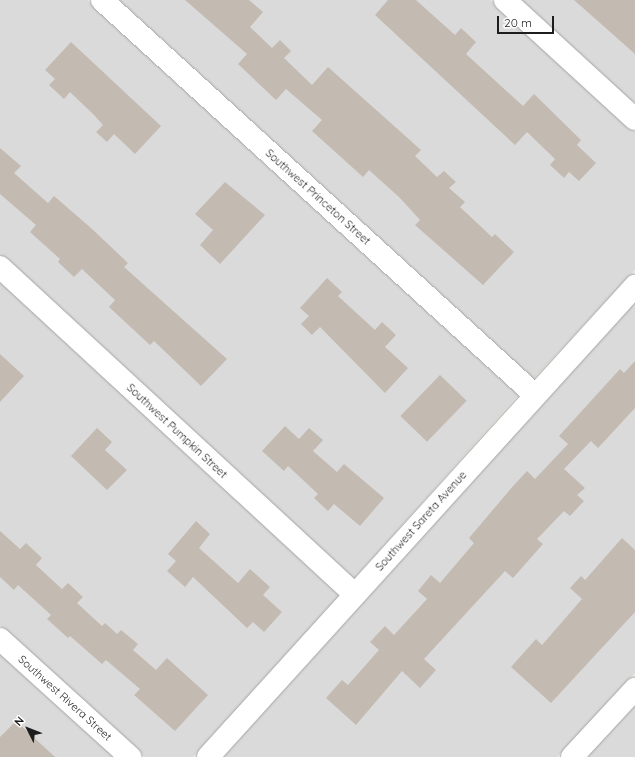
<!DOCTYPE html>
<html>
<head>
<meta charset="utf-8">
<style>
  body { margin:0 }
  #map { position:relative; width:635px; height:757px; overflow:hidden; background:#efebe3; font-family:Quicksand,sans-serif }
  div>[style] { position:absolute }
  .residential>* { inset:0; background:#dbdada }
  .building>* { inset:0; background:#c3bab2; transform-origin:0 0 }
  .roads { filter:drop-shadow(0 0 1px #a4a4a4) drop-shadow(0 0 1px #a4a4a4) }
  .minor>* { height:22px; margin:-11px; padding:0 11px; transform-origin:11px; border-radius:11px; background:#fff }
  span { translate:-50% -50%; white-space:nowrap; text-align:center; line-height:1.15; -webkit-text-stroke:3px #fff; paint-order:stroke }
  .street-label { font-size:11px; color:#1d1d1d }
  .north { position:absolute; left:8px; top:709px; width:40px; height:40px; -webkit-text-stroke:3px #fff; paint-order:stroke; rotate:312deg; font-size:11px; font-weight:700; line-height:16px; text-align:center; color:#1d1d1d }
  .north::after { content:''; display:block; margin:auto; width:14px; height:18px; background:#1d1d1d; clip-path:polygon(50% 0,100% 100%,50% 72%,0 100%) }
  .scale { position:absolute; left:497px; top:16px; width:57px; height:18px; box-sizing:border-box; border:2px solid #1d1d1d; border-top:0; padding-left:5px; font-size:12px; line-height:14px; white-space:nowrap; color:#1d1d1d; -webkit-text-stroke:3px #fff; paint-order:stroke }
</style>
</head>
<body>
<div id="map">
  <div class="residential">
    <div style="clip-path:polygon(0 0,87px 0,519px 394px,353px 580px,0 254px)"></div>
    <div style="clip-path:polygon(117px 0,490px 0,635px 132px,635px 270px,533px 379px)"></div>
    <div style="clip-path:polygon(519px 0,635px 0,635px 105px)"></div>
    <div style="clip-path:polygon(0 281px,340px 595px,193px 757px,145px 757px,0 625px)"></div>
    <div style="clip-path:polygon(635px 302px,635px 673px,557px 757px,223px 757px)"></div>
    <div style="clip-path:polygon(0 651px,117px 757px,0 757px)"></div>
    <div style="clip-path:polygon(635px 705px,635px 757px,587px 757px)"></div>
  </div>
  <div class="building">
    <div style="clip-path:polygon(185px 0,249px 0,263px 12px,250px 27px,272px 48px,280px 40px,291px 51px,284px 58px,312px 85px,328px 67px,421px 150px,415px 156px,437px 177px,444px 171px,456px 182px,449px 188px,465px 202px,460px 207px,492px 237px,495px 234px,514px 252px,483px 285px,415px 225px,420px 220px,400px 198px,369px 170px,363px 177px,312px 131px,322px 120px,286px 89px,276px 100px,238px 64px,247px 54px)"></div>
    <div style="clip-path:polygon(388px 0,416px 0,455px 35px,461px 28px,476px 42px,466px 54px,523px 106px,534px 94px,581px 140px,577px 145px,596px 163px,579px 181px,569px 172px,564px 178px,550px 165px,555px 159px,527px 132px,515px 145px,375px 15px)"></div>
    <div style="clip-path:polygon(574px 0,635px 0,635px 54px)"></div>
    <div style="clip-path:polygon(71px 42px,161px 126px,135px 154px,114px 134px,107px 142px,96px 132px,103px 125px,94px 115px,70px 92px,64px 99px,49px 85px,55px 79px,45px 70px)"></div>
    <div style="clip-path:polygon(0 148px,21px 166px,14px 173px,48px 203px,54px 196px,91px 228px,128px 263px,124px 267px,227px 359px,201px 386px,154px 341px,150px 345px,109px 307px,115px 300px,82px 269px,74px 277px,58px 262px,60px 259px,30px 232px,36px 225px,0 194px)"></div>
    <div style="clip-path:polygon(225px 182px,265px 215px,220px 264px,200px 245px,213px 230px,195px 214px)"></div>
    <div style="clip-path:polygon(327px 278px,342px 292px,338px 296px,375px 330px,382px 322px,396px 335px,385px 347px,408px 368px,385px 393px,320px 327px,312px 335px,301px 324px,309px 316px,300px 308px)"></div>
    <div style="clip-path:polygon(0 354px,24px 376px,0 402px)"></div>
    <div style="clip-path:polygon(635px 361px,635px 408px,598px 448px,591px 441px,564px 469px,585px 488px,577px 495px,584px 501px,570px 516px,564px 511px,537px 539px,543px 544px,513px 578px,505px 571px,424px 659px,436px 670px,420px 688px,402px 671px,356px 725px,326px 698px,342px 680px,348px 685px,379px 650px,370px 642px,385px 626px,394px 635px,427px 599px,418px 591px,431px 575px,440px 583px,474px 543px,469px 538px,514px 485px,527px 471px,535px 479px,568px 444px,559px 436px,620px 369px,624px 373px)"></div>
    <div style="left:440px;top:375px;width:37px;height:57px;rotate:44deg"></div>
    <div style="clip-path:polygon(285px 426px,299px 439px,309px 428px,323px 440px,313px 451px,337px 472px,344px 464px,384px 498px,360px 526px,334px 504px,328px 511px,314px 498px,318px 494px,288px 466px,284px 471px,262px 451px)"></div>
    <div style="clip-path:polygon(97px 428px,112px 442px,105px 450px,127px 470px,107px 490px,71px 456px)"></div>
    <div style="clip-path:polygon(196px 521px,210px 534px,199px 548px,238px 583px,250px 569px,270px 587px,263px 595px,282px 612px,264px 632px,253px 622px,247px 628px,193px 577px,185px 587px,167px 571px,176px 561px,168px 554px)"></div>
    <div style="clip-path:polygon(0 531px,20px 549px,26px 543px,42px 558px,36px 565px,62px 589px,68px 583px,83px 597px,77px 603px,102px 626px,105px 623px,117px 634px,121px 630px,138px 644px,133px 650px,156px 670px,167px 658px,208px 695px,175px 731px,134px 695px,140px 689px,106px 660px,102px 664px,70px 636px,68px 638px,47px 619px,51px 615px,18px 585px,14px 590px,0 577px)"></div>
    <div style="clip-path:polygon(622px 538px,635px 550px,635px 612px,551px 703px,511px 667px,536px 639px,542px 645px,582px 599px,570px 588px,581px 576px,585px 580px)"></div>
    <div style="clip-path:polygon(16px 721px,55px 757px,0 757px,0 737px)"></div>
  </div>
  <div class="roads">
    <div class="minor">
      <div style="left:102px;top:0;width:585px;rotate:42.37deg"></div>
      <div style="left:505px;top:0;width:176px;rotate:42.5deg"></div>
      <div style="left:0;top:267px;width:483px;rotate:42.7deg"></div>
      <div style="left:0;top:639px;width:176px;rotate:42.2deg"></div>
      <div style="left:208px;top:757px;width:636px;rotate:-47.81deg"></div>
      <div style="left:572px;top:757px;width:93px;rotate:-47.2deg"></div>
    </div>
  </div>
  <div class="street-label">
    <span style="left:318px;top:197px;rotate:42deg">Southwest Princeton Street</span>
    <span style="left:177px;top:431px;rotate:43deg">Southwest Pumpkin Street</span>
    <span style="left:421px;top:521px;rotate:-48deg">Southwest Sareta Avenue</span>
    <span style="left:65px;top:698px;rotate:42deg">Southwest Rivera Street</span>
  </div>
  <div class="north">N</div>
  <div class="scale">20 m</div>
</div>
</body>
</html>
